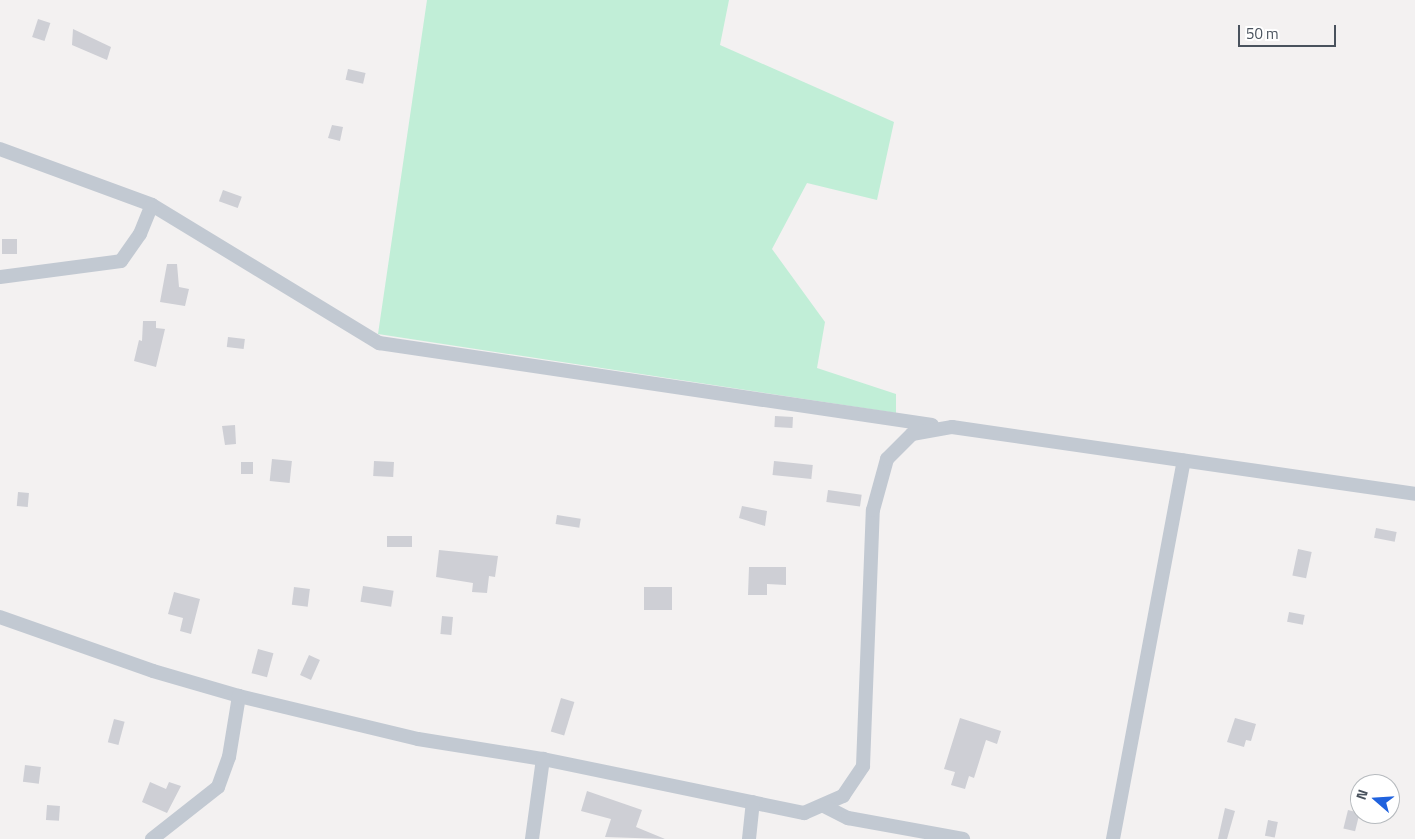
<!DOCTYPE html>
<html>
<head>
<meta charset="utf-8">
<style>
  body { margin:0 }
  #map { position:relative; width:1415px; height:839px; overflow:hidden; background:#f3f1f1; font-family:"Titillium Web",sans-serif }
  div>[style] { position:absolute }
  .green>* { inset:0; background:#c1eed7 }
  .building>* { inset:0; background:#cecfd5; transform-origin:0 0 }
  .minor>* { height:14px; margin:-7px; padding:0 7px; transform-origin:7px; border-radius:7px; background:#c2c9d2 }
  span { translate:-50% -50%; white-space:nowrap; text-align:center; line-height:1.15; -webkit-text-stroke:5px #fff; paint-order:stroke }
  .north { position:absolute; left:1350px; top:774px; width:50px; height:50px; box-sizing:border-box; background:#fff; border:1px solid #b6babe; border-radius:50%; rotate:289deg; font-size:14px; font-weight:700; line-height:20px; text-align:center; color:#49525d }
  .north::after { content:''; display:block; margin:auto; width:18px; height:22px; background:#2062de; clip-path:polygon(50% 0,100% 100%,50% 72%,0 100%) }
  .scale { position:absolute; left:1238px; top:25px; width:98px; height:22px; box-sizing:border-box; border:2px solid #49525d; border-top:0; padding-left:6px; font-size:15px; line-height:18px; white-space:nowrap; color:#49525d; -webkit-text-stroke:4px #fff; paint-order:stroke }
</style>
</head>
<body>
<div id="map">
  <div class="green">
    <div style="clip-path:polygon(427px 0,729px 0,720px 45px,894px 122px,877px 200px,807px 183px,772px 249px,825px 322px,817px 368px,896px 394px,896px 413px,378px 334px)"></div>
  </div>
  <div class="building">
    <div style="left:38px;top:19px;width:13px;height:19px;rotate:18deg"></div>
    <div style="clip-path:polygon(73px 29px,111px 47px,107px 60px,72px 45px)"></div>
    <div style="left:348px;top:69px;width:18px;height:11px;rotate:13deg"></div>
    <div style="clip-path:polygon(332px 125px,343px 127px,340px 141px,328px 138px)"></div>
    <div style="left:223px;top:190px;width:20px;height:12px;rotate:20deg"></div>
    <div style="left:2px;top:239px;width:15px;height:15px"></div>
    <div style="clip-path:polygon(167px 264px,177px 264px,179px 287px,189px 289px,185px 306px,160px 302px)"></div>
    <div style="clip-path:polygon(143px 321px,156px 321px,156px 328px,165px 329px,156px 367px,134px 361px,139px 340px,142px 341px)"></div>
    <div style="left:228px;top:337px;width:17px;height:10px;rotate:7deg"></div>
    <div style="left:775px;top:416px;width:18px;height:11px;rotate:3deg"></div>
    <div style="clip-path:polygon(235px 425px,236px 444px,225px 445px,222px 426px)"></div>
    <div style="left:272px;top:459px;width:20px;height:22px;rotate:6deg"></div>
    <div style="left:374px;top:461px;width:20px;height:15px;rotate:3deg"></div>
    <div style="left:774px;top:461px;width:39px;height:14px;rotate:6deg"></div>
    <div style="left:253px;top:462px;width:12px;height:12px;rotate:90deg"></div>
    <div style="left:828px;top:490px;width:34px;height:12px;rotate:8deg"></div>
    <div style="left:18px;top:492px;width:11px;height:14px;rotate:5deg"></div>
    <div style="clip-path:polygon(742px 506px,767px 511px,765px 526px,739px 518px)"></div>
    <div style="left:557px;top:515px;width:24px;height:9px;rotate:9deg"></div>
    <div style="left:1376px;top:528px;width:21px;height:10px;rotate:11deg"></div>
    <div style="left:412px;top:536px;width:11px;height:25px;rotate:90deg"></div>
    <div style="left:1298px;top:549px;width:14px;height:27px;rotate:12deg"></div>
    <div style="clip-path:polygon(439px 550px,498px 556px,495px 577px,489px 576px,487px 593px,472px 592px,473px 583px,436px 577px)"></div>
    <div style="clip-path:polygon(749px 567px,786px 567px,786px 585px,767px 584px,767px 595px,748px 595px)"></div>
    <div style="left:363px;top:586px;width:31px;height:16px;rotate:9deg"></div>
    <div style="left:294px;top:587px;width:16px;height:18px;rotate:7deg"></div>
    <div style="left:644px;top:587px;width:28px;height:23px"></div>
    <div style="clip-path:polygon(174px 592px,200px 599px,191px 634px,180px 631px,183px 618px,168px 614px)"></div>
    <div style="left:1289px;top:612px;width:16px;height:10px;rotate:11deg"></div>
    <div style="left:442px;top:616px;width:11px;height:18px;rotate:5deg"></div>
    <div style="left:258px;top:649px;width:16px;height:25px;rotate:15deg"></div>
    <div style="left:309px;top:655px;width:12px;height:22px;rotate:24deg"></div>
    <div style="left:561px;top:698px;width:14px;height:35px;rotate:17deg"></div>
    <div style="clip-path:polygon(960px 718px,1001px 731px,997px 744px,986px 740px,974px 778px,969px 776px,965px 789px,951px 785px,955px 772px,944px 769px)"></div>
    <div style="clip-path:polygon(1235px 718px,1256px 724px,1251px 741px,1246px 740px,1244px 747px,1227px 742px)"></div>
    <div style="left:114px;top:719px;width:11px;height:24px;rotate:15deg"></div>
    <div style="left:25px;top:765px;width:16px;height:17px;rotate:7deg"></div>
    <div style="clip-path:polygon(150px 782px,166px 789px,169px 782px,181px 786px,167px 813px,142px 802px)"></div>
    <div style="clip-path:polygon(587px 791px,642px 810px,636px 827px,665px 839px,605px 837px,611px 819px,581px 811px)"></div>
    <div style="left:47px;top:805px;width:13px;height:15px;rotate:4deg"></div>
    <div style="clip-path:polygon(1225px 808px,1235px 811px,1227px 839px,1218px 839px)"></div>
    <div style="left:1348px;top:810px;width:12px;height:19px;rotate:14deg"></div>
    <div style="left:1268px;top:820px;width:10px;height:16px;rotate:11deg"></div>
  </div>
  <div class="minor">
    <div style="left:0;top:149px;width:162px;rotate:20.2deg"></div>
    <div style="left:152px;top:205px;width:266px;rotate:31.3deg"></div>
    <div style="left:379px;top:343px;width:559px;rotate:8.43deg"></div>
    <div style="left:0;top:277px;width:122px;rotate:-7.5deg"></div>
    <div style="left:121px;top:261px;width:33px;rotate:-55deg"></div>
    <div style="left:140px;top:234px;width:31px;rotate:-68deg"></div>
    <div style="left:0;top:617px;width:162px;rotate:19.4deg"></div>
    <div style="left:153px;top:671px;width:90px;rotate:16.2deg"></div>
    <div style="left:239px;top:696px;width:184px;rotate:13.5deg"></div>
    <div style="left:418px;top:739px;width:127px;rotate:9.1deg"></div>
    <div style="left:543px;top:759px;width:267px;rotate:11.7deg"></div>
    <div style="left:804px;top:813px;width:43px;rotate:-23.6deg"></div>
    <div style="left:843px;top:796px;width:36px;rotate:-56deg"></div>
    <div style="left:863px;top:766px;width:256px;rotate:-87.8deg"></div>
    <div style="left:873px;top:510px;width:53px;rotate:-74.6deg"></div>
    <div style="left:887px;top:459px;width:35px;rotate:-45deg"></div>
    <div style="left:912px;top:434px;width:41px;rotate:-9.9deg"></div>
    <div style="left:952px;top:427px;width:468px;rotate:8.2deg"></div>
    <div style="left:824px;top:806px;width:27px;rotate:27deg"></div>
    <div style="left:848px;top:818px;width:117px;rotate:10.3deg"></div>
    <div style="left:152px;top:839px;width:84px;rotate:-38.2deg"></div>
    <div style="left:218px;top:787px;width:32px;rotate:-70deg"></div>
    <div style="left:229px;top:757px;width:62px;rotate:-80.7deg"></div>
    <div style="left:532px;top:839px;width:81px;rotate:-82.2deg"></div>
    <div style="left:749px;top:839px;width:37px;rotate:-84deg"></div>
    <div style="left:1113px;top:839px;width:385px;rotate:-79.4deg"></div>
  </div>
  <div class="north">N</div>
  <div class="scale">50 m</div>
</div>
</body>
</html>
